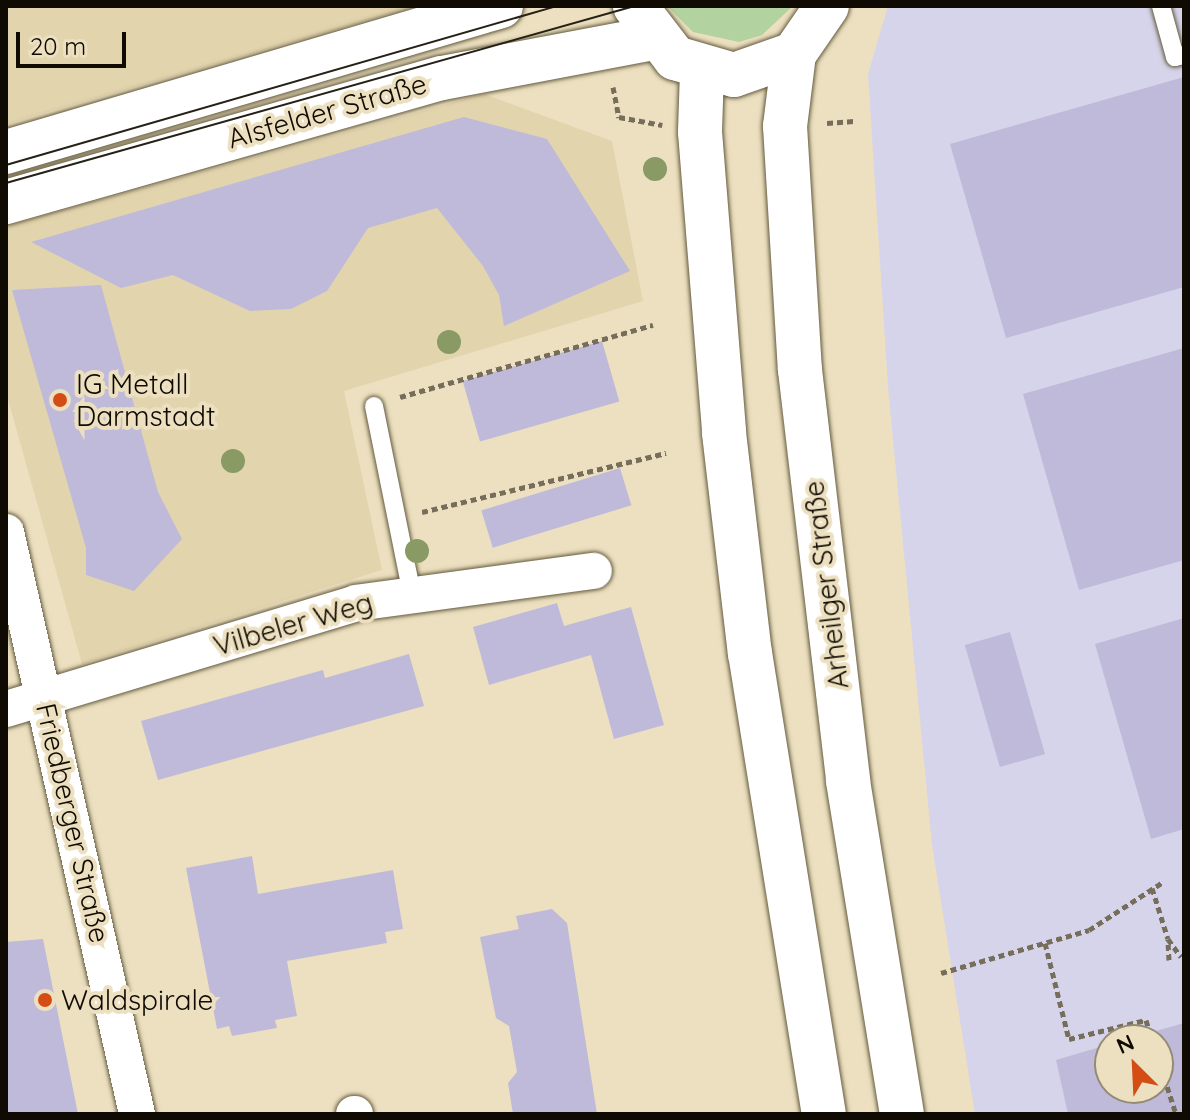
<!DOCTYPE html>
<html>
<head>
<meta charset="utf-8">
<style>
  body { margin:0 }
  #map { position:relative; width:1190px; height:1120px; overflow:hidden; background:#ece0c0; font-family:Quicksand,sans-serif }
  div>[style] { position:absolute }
  .built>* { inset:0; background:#e2d4ad }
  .education>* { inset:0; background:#d6d4ea }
  .green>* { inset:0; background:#b2d29f }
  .building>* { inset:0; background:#bfbad9; transform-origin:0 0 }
  .path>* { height:5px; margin-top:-2.5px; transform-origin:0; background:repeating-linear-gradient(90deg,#766e5b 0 6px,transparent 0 10px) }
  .roads { filter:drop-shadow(0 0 2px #645a3e) drop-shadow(0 0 2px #645a3e) }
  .service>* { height:18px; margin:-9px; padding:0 9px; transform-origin:9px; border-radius:9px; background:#fff }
  .minor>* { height:36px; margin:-18px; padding:0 18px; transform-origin:18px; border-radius:18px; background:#fff }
  .tertiary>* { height:44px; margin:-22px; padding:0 22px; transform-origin:22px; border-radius:22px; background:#fff }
  .tram>* { height:2px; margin:-1px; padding:0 1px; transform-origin:1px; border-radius:1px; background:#262116 }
  .trees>* { width:24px; height:24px; margin:-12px; border-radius:50%; background:#8a9a64 }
  .dots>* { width:22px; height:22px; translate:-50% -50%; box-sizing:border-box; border:4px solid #ece0c0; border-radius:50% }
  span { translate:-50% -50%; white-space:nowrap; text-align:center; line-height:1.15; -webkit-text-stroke:8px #ece0c0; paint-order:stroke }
  .street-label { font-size:28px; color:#0f0b03 }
  .poi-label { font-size:28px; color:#0f0b03 }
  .left { translate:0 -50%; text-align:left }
  .frame { position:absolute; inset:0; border:8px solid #0f0b03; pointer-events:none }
  .north { position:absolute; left:1094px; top:1024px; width:80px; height:80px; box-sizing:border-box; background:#ece0c0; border:2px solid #948b74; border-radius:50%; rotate:336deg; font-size:22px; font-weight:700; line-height:32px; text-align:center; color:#0f0b03 }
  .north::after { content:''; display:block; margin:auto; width:28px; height:36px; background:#d44d15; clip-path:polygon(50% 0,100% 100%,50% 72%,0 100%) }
  .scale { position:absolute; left:16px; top:32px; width:110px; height:36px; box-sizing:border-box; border:4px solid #0f0b03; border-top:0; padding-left:10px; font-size:24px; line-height:28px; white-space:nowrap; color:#0f0b03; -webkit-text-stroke:6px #ece0c0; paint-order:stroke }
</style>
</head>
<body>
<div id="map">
  <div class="built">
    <div style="clip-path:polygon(6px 6px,417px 6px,6px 124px)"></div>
    <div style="clip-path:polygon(484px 94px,612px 141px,643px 301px,344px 391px,382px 570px,82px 664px,6px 392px,6px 226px)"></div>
  </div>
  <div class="education">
    <div style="clip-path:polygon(evenodd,888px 6px,1184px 6px,1184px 1114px,975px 1114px,932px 845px,888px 387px,868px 74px,888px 6px,1110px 1040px,1158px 1040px,1158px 1088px,1110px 1088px,1110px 1040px)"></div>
  </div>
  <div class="green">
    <div style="clip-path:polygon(667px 6px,793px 6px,762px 35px,739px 42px,693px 32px)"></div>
  </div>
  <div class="building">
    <div style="clip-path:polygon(1184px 77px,1184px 287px,1006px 338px,950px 144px)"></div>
    <div style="clip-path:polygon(464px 117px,547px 139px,630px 271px,504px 326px,499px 295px,483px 266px,437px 208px,368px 228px,327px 291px,291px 309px,250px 311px,173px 275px,121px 288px,31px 242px)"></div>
    <div style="clip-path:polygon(101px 285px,158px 492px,182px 539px,134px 591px,86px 575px,86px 548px,12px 290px)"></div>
    <div style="left:602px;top:341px;width:63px;height:145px;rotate:74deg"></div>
    <div style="clip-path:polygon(1184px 348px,1184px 560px,1079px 590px,1023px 394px)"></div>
    <div style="left:620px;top:468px;width:39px;height:145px;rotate:73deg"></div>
    <div style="clip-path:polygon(557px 603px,564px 626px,631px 607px,664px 725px,614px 739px,591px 655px,489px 685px,473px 627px)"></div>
    <div style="clip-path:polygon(1184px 618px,1184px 829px,1151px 839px,1095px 644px)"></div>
    <div style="left:1010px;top:632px;width:127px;height:47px;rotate:74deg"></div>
    <div style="clip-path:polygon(409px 654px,424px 706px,158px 780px,141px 721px,323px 670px,325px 678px)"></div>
    <div style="clip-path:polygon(252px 856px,258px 894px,393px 870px,403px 929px,385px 932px,387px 943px,287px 961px,297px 1016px,275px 1020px,277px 1028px,232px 1036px,229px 1026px,217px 1029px,186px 868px)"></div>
    <div style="clip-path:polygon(552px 909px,567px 923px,597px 1114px,513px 1114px,508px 1083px,517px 1072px,509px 1026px,496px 1018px,480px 937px,519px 929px,516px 916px)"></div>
    <div style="clip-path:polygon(43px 939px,78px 1114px,6px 1114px,6px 942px)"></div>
    <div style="clip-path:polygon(1184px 1023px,1184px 1114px,1068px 1114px,1056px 1060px,1110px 1044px,1110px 1088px,1158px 1088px,1158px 1040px,1125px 1040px)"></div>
  </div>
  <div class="path">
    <div style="left:613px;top:87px;width:31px;rotate:79deg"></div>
    <div style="left:619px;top:117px;width:44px;rotate:10.5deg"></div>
    <div style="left:827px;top:123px;width:27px;rotate:-4deg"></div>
    <div style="left:400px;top:397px;width:263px;rotate:-15.9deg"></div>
    <div style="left:422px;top:512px;width:251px;rotate:-13.6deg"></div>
    <div style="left:1152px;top:888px;width:53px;rotate:72.6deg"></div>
    <div style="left:1045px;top:943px;width:99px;rotate:76deg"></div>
    <div style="left:1069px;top:1039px;width:79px;rotate:-13.9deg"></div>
    <div style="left:1146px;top:1020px;width:21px;rotate:73deg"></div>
    <div style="left:1169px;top:960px;width:21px;rotate:-93deg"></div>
    <div style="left:1168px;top:939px;width:22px;rotate:54deg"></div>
    <div style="left:941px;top:973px;width:154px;rotate:-16.2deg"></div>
    <div style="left:1089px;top:930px;width:88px;rotate:-33deg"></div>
    <div style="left:1158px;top:1058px;width:59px;rotate:72.2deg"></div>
  </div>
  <div class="roads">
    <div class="service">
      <div style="left:1161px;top:6px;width:53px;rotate:74.6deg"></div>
      <div style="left:1175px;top:57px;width:9px;rotate:-13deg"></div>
      <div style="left:374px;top:406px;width:193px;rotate:78.6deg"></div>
    </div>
    <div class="minor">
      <div style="left:6px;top:532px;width:597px;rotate:77.31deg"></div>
      <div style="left:6px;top:709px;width:366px;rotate:-16.8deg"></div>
      <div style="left:356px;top:603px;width:240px;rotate:-7.7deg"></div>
      <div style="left:354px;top:1114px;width:1px"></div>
    </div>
    <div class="tertiary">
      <div style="left:635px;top:6px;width:66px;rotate:52.4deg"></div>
      <div style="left:675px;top:58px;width:61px;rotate:16.1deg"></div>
      <div style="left:734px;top:75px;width:64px;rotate:-19.3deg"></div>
      <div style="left:794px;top:54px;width:58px;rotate:-55.5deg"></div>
      <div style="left:794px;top:54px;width:73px;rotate:97.1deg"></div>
      <div style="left:785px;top:126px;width:244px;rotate:86.5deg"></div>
      <div style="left:800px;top:370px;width:414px;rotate:83.3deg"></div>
      <div style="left:848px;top:781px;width:337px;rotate:80.8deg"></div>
      <div style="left:702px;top:71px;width:61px;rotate:91.9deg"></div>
      <div style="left:700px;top:132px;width:302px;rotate:85.4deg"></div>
      <div style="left:724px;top:433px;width:222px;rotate:83.3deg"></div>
      <div style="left:750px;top:653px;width:467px;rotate:80.9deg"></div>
      <div style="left:6px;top:152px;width:516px;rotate:-16.43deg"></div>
      <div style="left:6px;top:202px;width:453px;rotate:-15.9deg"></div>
      <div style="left:442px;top:78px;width:215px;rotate:-10.7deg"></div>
    </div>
  </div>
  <div class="tram">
    <div style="left:6px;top:165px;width:573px;rotate:-16.1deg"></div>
    <div style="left:6px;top:183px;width:653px;rotate:-15.72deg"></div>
  </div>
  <div class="trees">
    <div style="left:655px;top:169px"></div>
    <div style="left:449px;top:342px"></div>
    <div style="left:233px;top:461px"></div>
    <div style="left:417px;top:551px"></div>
  </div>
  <div class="dots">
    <div style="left:60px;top:400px;background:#d44d15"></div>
    <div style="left:45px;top:1000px;background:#d44d15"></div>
  </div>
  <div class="street-label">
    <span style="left:327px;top:111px;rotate:-16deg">Alsfelder Straße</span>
    <span style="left:826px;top:585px;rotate:-97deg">Arheilger Straße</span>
    <span style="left:293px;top:624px;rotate:-16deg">Vilbeler Weg</span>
    <span style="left:73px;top:823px;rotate:77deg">Friedberger Straße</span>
  </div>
  <div class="poi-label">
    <span class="left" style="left:76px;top:400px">IG Metall<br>Darmstadt</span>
    <span class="left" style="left:61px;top:1000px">Waldspirale</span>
  </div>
  <div class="frame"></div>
  <div class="north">N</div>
  <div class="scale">20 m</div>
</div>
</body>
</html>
